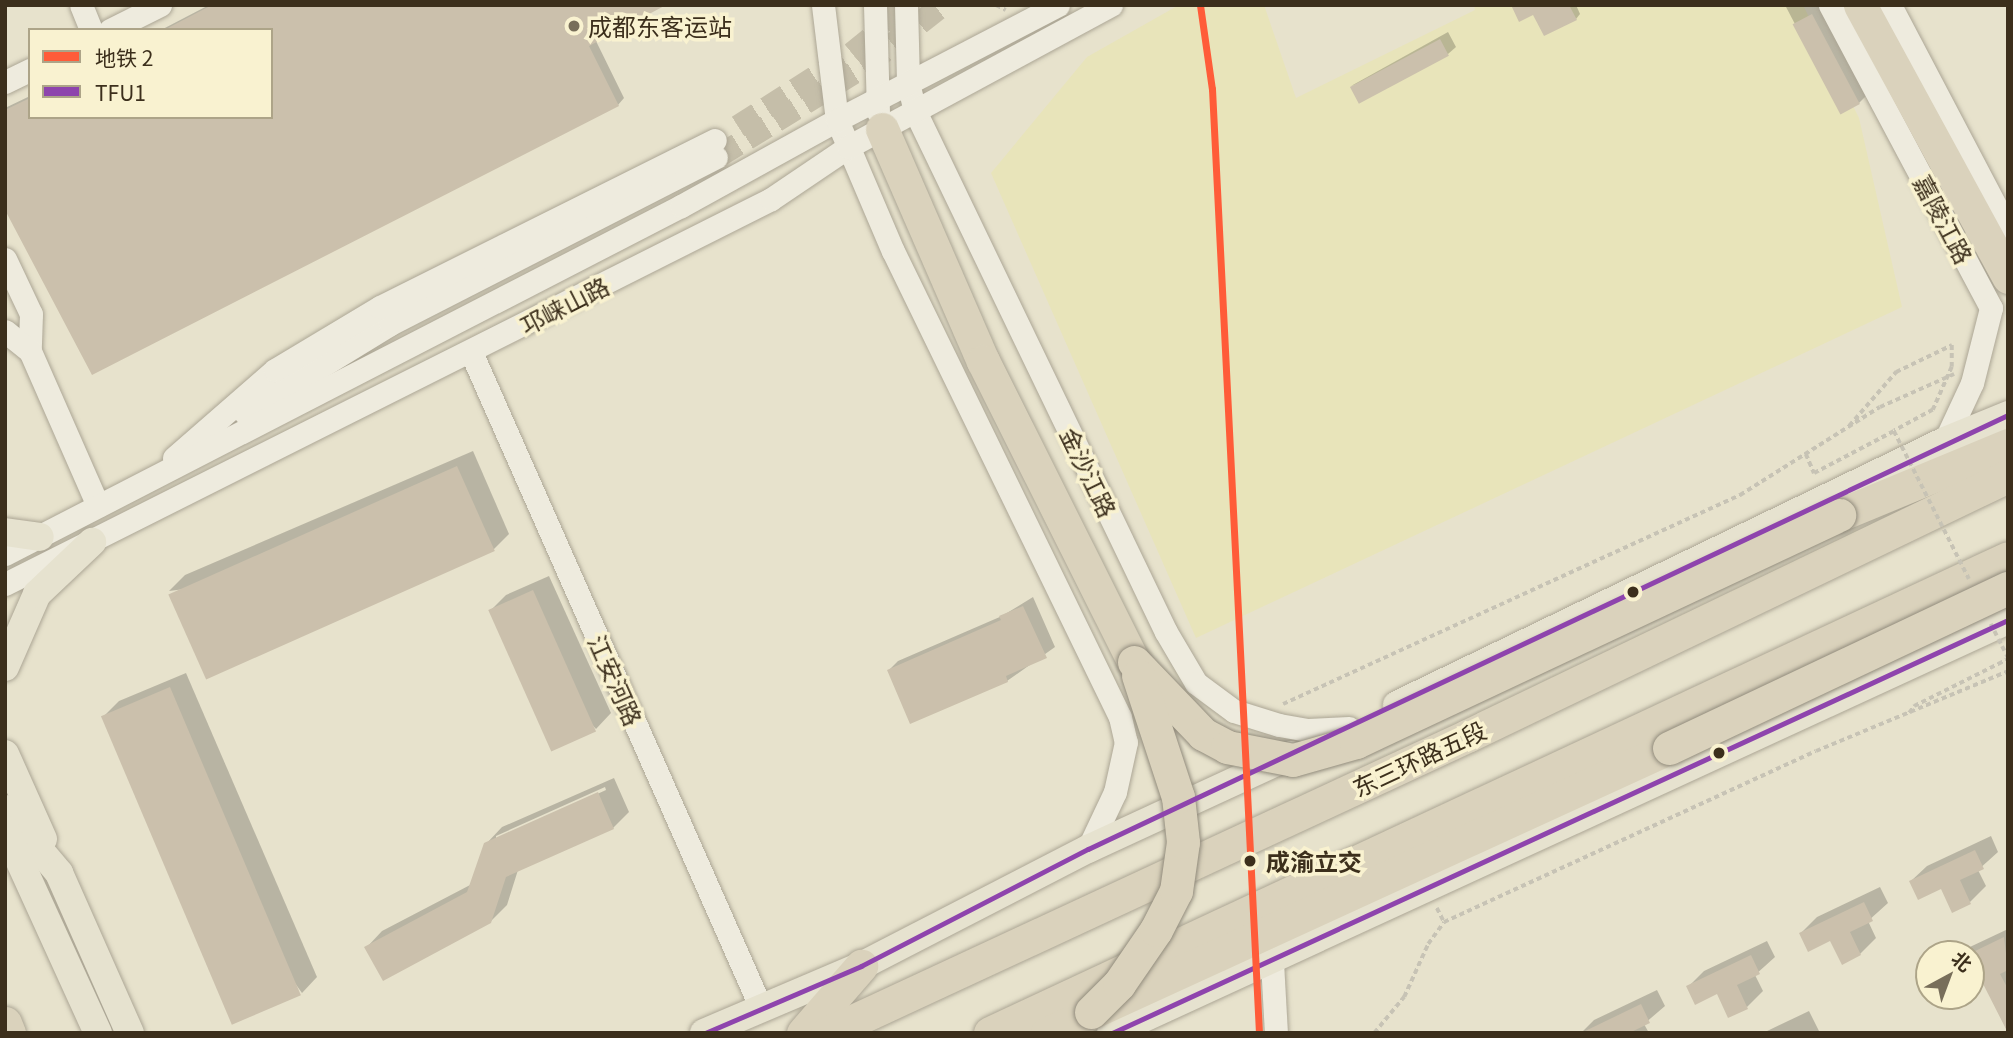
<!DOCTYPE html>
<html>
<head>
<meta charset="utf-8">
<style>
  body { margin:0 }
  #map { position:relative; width:2013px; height:1038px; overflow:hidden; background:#e7e2cc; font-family:Georgia,"Noto Sans SC",serif }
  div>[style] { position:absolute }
  .farmland>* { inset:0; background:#e8e4ba }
  .shadow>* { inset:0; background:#0003 }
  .building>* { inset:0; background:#cbc0ac; transform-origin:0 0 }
  .minor-tunnel>* { height:23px; margin-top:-11.5px; transform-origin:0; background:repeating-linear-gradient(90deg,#c5bea9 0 23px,transparent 0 34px) }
  .path>* { height:3.5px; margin-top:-1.75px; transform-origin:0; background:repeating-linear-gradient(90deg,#c7c3b5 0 5px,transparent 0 8.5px) }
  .roads { filter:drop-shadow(0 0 2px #aca695) drop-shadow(0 0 2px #aca695) }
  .minor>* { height:23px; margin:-11.5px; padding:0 11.5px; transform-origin:11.5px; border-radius:11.5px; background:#eeebde }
  .major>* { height:28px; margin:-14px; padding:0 14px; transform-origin:14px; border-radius:14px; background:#e6e2cf }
  .highway>* { height:33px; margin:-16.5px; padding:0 16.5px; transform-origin:16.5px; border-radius:16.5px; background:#dad2bc }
  .path-bridge>* { height:3.5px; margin-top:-1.75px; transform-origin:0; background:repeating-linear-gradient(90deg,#c7c3b5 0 5px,transparent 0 8.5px) }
  .bridges { filter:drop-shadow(0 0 2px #918b7c) drop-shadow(0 0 2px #918b7c) }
  .highway-bridge>* { height:33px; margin:-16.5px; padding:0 16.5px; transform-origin:16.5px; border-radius:16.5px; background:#dad2bc }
  .bus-1>* { height:5px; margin:-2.5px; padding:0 2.5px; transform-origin:2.5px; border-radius:2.5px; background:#8e44ad }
  .metro-1>* { height:7px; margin:-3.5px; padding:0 3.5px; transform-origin:3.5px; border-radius:3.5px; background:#ff5c39 }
  .dots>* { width:19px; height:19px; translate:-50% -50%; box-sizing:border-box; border:4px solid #f9f2d0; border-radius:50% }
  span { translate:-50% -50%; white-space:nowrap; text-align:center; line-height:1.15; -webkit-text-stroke:7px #f9f2d0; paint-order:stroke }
  .poi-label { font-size:24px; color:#3c2f1c }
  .left { translate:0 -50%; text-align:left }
  .street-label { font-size:24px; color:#3c2f1c }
  .stop-label { font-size:24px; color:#3c2f1c; font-weight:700 }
  .frame { position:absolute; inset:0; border:7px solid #3c2f1c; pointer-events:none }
  .legend { position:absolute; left:28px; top:28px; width:245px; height:91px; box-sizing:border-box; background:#f9f2d0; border:2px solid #ada488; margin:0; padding:9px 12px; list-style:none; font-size:21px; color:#3c2f1c }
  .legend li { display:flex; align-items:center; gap:14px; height:35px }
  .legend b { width:35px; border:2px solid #ada488 }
  .north { position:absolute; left:1915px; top:940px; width:70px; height:70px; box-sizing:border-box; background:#f9f2d0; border:2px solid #ada488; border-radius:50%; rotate:41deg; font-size:19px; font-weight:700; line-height:28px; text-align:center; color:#3c2f1c }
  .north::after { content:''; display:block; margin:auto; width:24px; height:32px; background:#786e5a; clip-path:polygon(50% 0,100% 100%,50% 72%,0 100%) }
</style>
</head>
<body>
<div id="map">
  <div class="farmland">
    <div style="clip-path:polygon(1179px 5px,1264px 5px,1296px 98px,1475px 10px,1474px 5px,1803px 5px,1859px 118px,1902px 307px,1196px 638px,991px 173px,1087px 57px)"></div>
  </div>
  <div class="shadow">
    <div style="clip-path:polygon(209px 5px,662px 5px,596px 41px,624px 98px,618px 105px,5px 207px,5px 108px,30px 96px,30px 117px,271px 117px,271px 30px,161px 30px)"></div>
    <div style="clip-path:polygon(1545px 5px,1576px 5px,1580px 14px,1576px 19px)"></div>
    <div style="clip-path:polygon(1785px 5px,1822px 5px,1869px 93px,1859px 103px,1841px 112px)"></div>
    <div style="clip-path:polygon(1448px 32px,1456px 47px,1448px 54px,1351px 86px)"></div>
    <div style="clip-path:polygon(473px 451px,509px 534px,493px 550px,169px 591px,185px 575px)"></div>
    <div style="clip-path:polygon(549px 576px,611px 713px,596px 729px,490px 611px,506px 595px)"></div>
    <div style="clip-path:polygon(1033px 597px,1055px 647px,1007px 681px,889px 670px,898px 661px,1002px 616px)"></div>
    <div style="clip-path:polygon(186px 673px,317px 977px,302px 993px,103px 717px,119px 701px)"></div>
    <div style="clip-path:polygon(evenodd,614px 778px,629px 812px,613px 828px,518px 870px,507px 905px,490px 922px,367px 947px,382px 931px,472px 884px,486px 844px,502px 827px,614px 778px,605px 787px,606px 790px,496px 840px,496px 836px,605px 787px)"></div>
    <div style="clip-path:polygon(1991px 836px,1998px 852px,1978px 870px,1986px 886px,1970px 902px,1941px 887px,1911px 881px,1927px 866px)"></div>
    <div style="clip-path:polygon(1880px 887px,1888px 903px,1868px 921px,1876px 938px,1860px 954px,1831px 939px,1801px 933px,1817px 917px)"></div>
    <div style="clip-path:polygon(2008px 929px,2008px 1032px,1979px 972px,1971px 976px,1971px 954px,1955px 954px)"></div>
    <div style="clip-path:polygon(1767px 941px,1775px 957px,1755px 975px,1763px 991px,1747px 1007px,1718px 992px,1688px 987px,1704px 971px)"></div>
    <div style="clip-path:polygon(1657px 990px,1665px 1006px,1644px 1024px,1649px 1033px,1581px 1033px,1594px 1020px)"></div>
    <div style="clip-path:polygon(1809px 1011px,1820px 1033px,1763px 1033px)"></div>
  </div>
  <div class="building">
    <div style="clip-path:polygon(212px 5px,666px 5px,589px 46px,619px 106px,92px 375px,5px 210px,5px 110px,30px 98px,30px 117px,271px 117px,271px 30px,164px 30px)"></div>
    <div style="clip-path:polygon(1511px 5px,1569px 5px,1577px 20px,1544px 36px,1533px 15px,1519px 22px)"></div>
    <div style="left:1812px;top:14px;width:102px;height:22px;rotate:62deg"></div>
    <div style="left:1440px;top:39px;width:19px;height:102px;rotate:62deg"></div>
    <div style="left:457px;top:466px;width:93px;height:316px;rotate:66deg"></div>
    <div style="left:533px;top:590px;width:155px;height:49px;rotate:66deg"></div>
    <div style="clip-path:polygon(1023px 606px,1047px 658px,1006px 676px,1008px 682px,910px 724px,887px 670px,1001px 620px,999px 616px)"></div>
    <div style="left:170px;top:687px;width:335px;height:75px;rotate:67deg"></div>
    <div style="clip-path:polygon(598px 792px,614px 829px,506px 877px,491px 923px,383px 981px,364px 947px,467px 892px,484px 843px)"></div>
    <div style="clip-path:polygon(1975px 850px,1984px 869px,1960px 880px,1971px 904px,1952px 913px,1941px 889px,1918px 900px,1909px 881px)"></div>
    <div style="clip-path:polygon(1864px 902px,1873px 921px,1850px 932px,1861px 955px,1842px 965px,1830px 941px,1808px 952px,1799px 933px)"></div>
    <div style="clip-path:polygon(2004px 937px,2008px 970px,2000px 974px,2008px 989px,2008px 1033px,1978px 974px,1971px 978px,1971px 953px)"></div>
    <div style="clip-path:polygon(1751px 955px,1760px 974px,1737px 985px,1748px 1009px,1728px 1018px,1717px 994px,1695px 1005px,1686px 986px)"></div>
    <div style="clip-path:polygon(1641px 1004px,1650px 1023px,1629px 1033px,1581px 1033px)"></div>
  </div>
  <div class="minor-tunnel">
    <div style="left:738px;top:126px;width:135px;rotate:-32.6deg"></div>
    <div style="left:852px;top:53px;width:41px;rotate:-39.1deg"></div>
    <div style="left:884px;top:27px;width:27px;rotate:-54deg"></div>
    <div style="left:718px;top:156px;width:174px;rotate:-31.6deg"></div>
    <div style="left:866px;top:65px;width:97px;rotate:-38.3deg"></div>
  </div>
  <div class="path">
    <div style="left:996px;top:5px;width:11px;rotate:27deg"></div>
    <div style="left:1849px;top:426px;width:72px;rotate:-49deg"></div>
    <div style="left:1896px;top:372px;width:62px;rotate:-25.7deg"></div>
    <div style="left:1952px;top:345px;width:22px;rotate:90deg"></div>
    <div style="left:1952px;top:367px;width:47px;rotate:113.8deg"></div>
    <div style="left:1933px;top:410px;width:44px;rotate:151.7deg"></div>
    <div style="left:1806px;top:454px;width:21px;rotate:67deg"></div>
    <div style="left:1283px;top:704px;width:503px;rotate:-24.58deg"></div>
    <div style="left:1740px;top:495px;width:165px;rotate:-32.2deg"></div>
    <div style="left:1880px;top:407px;width:81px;rotate:-24deg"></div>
    <div style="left:1909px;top:713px;width:9px;rotate:-54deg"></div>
    <div style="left:1914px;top:706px;width:105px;rotate:-26.6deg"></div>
    <div style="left:1437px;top:908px;width:16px;rotate:63deg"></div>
    <div style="left:1374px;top:1033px;width:47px;rotate:-50.2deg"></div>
    <div style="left:1404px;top:997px;width:58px;rotate:-65.6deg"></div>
    <div style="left:1428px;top:944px;width:27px;rotate:-54deg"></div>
    <div style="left:1444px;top:922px;width:409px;rotate:-24.7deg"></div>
    <div style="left:1816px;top:751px;width:208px;rotate:-22.6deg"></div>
  </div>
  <div class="roads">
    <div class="minor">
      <div style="left:81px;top:5px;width:27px;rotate:68deg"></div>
      <div style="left:823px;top:5px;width:116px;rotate:83.1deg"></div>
      <div style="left:837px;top:120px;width:142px;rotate:66.9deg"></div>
      <div style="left:893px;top:251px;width:518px;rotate:64.03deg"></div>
      <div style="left:1120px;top:717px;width:26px;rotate:77deg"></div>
      <div style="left:1126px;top:742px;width:51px;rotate:102.4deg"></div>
      <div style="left:1115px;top:792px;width:63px;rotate:115.3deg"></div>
      <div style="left:875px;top:5px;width:107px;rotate:88.4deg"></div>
      <div style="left:906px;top:5px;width:78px;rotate:88.5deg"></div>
      <div style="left:908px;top:83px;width:29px;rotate:76deg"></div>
      <div style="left:915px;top:111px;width:578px;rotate:64.28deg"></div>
      <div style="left:1166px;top:632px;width:59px;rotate:59.5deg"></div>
      <div style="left:1196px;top:683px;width:47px;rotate:36.4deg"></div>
      <div style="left:1234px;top:711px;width:47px;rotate:17.3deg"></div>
      <div style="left:1279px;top:725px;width:29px;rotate:10deg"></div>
      <div style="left:1308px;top:730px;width:41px;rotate:-2.8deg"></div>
      <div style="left:1830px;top:5px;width:343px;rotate:62deg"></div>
      <div style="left:1991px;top:308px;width:77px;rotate:104.2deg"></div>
      <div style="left:1972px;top:383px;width:64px;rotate:115deg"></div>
      <div style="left:1890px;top:5px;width:254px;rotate:62.3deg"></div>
      <div style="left:110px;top:30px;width:56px;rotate:-26.6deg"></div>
      <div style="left:5px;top:82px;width:28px;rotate:-26deg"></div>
      <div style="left:5px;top:259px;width:61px;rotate:64.7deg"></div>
      <div style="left:31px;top:314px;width:37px;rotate:92deg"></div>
      <div style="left:30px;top:351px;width:169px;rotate:66.3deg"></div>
      <div style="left:5px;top:331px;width:32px;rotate:39deg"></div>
      <div style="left:471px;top:352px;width:717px;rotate:66.15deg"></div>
      <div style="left:245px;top:413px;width:170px;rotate:-31.5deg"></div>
      <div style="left:390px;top:324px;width:366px;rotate:-27.1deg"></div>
      <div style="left:174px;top:458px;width:134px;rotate:-41.1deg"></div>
      <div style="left:275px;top:370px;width:122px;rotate:-31deg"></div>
      <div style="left:380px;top:307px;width:374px;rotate:-26.5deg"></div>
      <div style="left:5px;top:554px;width:760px;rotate:-27.24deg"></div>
      <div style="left:681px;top:206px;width:178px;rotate:-28.9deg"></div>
      <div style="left:837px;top:120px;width:249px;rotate:-27.5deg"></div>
      <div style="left:5px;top:584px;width:857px;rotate:-26.68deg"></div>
      <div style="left:771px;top:199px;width:93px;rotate:-34deg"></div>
      <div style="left:848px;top:147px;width:299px;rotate:-28.4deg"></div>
      <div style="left:1272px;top:962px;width:71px;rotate:86.8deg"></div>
    </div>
    <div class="major">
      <div style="left:5px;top:532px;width:35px;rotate:8deg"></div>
      <div style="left:5px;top:667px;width:80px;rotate:-66.3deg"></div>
      <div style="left:37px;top:594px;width:76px;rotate:-43.4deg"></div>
      <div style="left:1397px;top:705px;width:608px;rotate:-25.72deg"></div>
      <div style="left:1945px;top:441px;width:68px;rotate:-22.4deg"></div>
      <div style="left:5px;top:754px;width:93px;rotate:65.9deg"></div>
      <div style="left:5px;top:809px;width:84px;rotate:49.8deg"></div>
      <div style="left:59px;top:873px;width:175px;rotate:66.1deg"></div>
      <div style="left:5px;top:829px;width:224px;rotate:65.5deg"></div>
      <div style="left:704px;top:1033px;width:171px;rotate:-23.1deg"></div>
      <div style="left:861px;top:966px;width:255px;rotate:-27.3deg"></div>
      <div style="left:1088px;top:849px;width:224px;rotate:-24.8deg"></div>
      <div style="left:1111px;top:1033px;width:988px;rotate:-24.72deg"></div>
    </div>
    <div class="highway">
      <div style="left:1860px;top:5px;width:310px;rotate:61.4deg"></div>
      <div style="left:882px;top:129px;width:253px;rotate:66.5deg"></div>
      <div style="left:983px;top:361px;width:337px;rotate:63.4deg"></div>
      <div style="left:1839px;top:515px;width:183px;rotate:-22.5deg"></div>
      <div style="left:5px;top:1023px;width:11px;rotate:68deg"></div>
      <div style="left:803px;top:1033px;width:89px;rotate:-49.1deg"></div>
      <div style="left:827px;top:1033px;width:706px;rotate:-24.89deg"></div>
      <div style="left:1467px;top:736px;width:600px;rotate:-25.67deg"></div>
      <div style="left:990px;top:1033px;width:1123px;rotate:-25.01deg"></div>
      <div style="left:1047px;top:1033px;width:684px;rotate:-24.62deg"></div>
    </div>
  </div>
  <div class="path-bridge">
    <div style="left:1814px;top:473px;width:90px;rotate:-27.7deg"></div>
    <div style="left:1894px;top:431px;width:166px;rotate:63.1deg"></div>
    <div style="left:1991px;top:624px;width:37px;rotate:63deg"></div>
  </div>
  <div class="bridges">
    <div class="highway-bridge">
      <div style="left:1134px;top:662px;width:100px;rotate:46.2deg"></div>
      <div style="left:1203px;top:734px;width:27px;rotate:28deg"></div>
      <div style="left:1227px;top:747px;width:67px;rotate:11.1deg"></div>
      <div style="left:1293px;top:760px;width:66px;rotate:-15.9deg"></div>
      <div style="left:1356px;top:742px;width:534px;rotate:-25.17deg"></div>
      <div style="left:1669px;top:748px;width:375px;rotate:-25.3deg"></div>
      <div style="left:1091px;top:1012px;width:40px;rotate:-45deg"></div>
      <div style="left:1119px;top:984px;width:65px;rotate:-55.6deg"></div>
      <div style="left:1156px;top:930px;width:44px;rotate:-62.9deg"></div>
      <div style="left:1176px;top:891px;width:49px;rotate:-81.9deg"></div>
      <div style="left:1183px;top:842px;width:45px;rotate:-96.3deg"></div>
      <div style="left:1178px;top:797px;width:128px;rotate:-108.2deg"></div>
    </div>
  </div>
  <div class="bus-1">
    <div style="left:705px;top:1033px;width:170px;rotate:-23.2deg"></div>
    <div style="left:861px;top:966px;width:255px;rotate:-27.3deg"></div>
    <div style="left:1088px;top:849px;width:1017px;rotate:-25.26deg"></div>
    <div style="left:1112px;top:1033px;width:987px;rotate:-24.75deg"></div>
  </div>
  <div class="metro-1">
    <div style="left:1200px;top:5px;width:85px;rotate:81.9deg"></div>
    <div style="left:1212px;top:89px;width:945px;rotate:87.15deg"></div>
  </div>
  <div class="dots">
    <div style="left:574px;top:26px;background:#786e5a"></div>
    <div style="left:1633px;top:592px;background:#3c2f1c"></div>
    <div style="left:1719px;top:753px;background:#3c2f1c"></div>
    <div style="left:1250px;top:861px;background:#3c2f1c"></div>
  </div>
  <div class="poi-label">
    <span class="left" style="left:588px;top:26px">成都东客运站</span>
  </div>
  <div class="street-label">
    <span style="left:1944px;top:219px;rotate:62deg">嘉陵江路</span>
    <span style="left:564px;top:305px;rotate:-27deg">邛崃山路</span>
    <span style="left:1089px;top:472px;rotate:64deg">金沙江路</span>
    <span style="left:616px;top:680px;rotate:66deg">江安河路</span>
    <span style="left:1419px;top:758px;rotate:-25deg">东三环路五段</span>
  </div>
  <div class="stop-label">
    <span class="left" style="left:1266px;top:861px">成渝立交</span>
  </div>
  <div class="frame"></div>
  <ul class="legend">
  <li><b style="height:9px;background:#ff5c39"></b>地铁 2</li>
  <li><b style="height:9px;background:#8e44ad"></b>TFU1</li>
  </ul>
  <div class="north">北</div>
</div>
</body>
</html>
